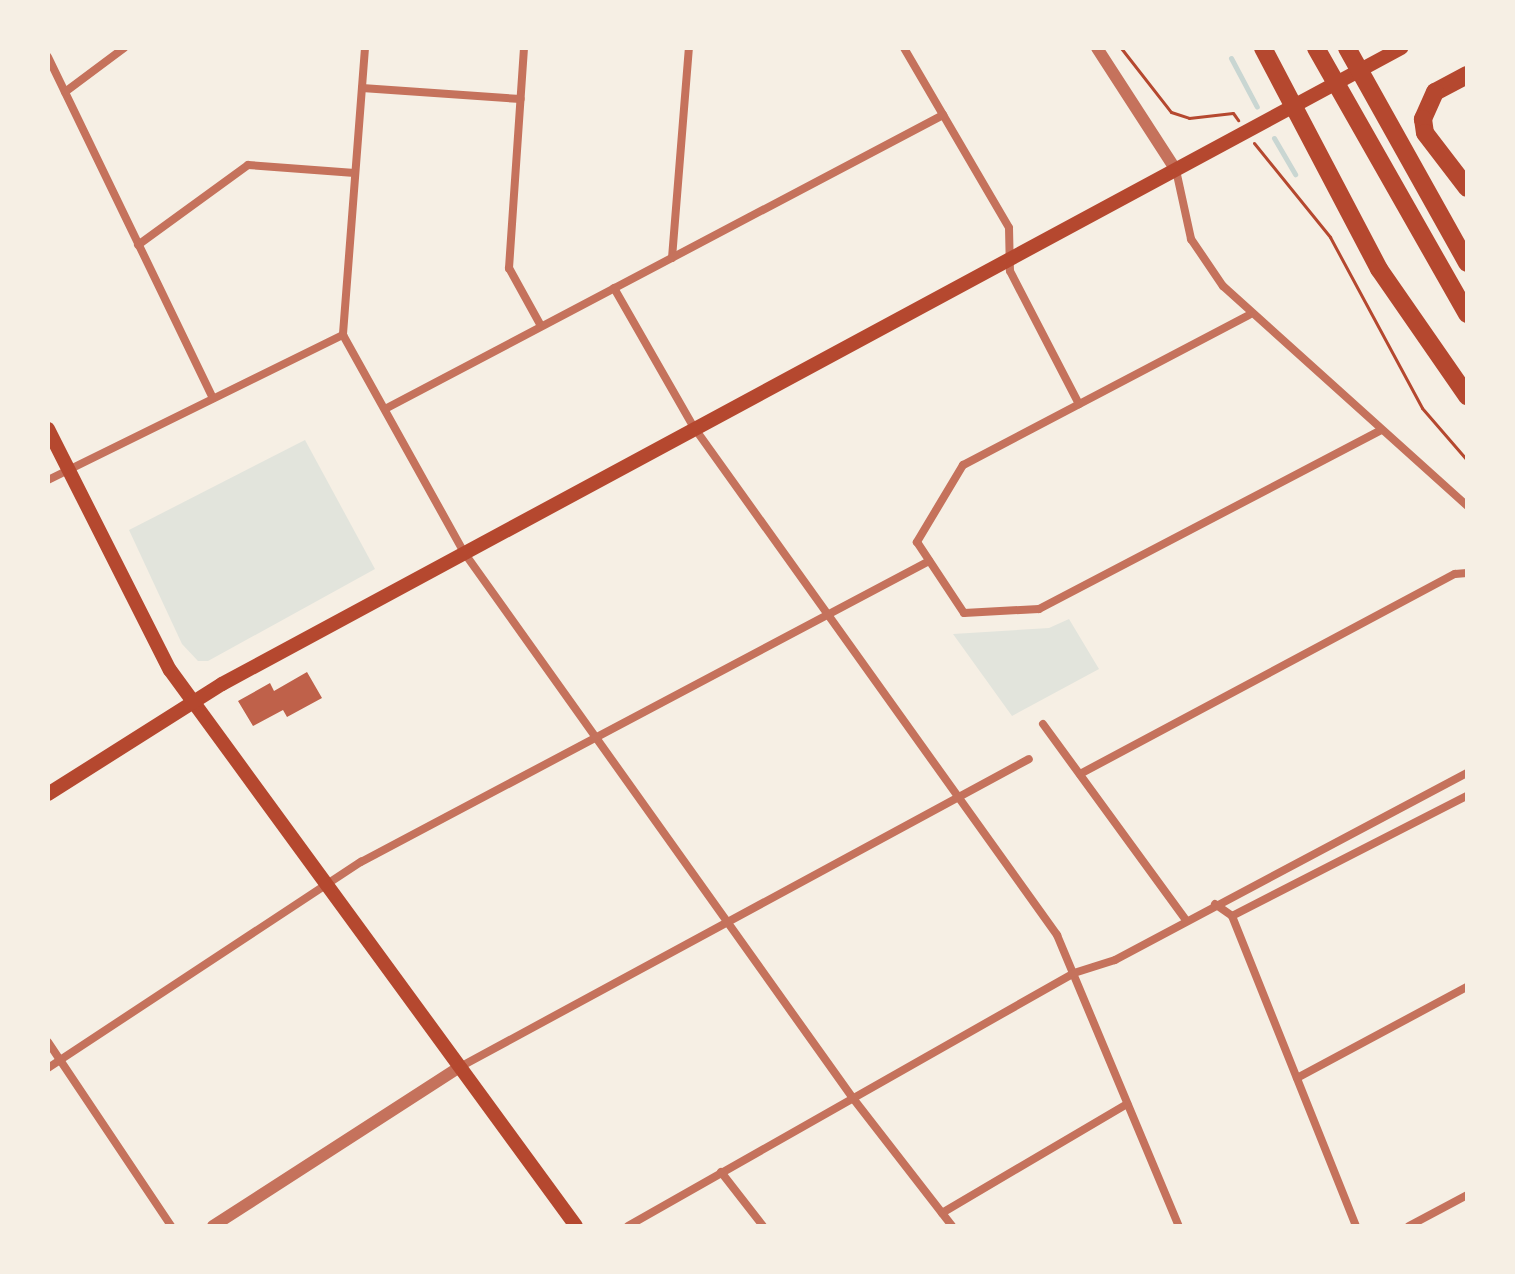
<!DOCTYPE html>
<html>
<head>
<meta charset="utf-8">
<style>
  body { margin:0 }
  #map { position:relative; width:1515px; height:1274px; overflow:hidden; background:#f6efe4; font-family:"PT Serif",serif }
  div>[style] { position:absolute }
  .green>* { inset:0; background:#e2e4dc }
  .stream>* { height:5px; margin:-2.5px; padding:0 2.5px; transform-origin:2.5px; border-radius:2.5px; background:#c9d6d2 }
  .building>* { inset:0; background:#bf614a }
  .path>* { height:3px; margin:-1.5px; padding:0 1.5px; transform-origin:1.5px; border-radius:1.5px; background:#b5482f }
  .minor>* { height:8px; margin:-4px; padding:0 4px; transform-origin:4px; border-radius:4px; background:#c5725c }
  .tertiary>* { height:12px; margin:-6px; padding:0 6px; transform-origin:6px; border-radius:6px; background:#c5725c }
  .secondary>* { height:14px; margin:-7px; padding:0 7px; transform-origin:7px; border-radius:7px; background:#b5482f }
  .motorway>* { height:18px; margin:-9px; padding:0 9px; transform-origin:9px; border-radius:9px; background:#b5482f }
  span { translate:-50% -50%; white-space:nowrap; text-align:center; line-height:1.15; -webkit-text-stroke:6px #f6efe4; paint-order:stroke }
  .frame { position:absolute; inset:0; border:50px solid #f6efe4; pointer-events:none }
</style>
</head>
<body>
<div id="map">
  <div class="green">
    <div style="clip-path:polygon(305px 440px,375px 569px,208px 661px,198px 661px,182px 644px,129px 530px)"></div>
    <div style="clip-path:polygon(1069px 619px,1099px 669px,1012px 716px,953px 634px,1049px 628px)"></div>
  </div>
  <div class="stream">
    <div style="left:1231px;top:58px;width:55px;rotate:62deg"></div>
    <div style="left:1274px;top:138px;width:42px;rotate:59.7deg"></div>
  </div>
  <div class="building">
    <div style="clip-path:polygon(307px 672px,322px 698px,287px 717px,283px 710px,253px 726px,238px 701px,270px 683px,274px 691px)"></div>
  </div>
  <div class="path">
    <div style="left:1121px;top:48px;width:81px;rotate:52deg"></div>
    <div style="left:1171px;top:112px;width:19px;rotate:18deg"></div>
    <div style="left:1189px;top:118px;width:44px;rotate:-6.5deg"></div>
    <div style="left:1233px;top:113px;width:9px;rotate:54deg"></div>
    <div style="left:1254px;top:143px;width:121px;rotate:51deg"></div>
    <div style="left:1330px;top:237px;width:194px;rotate:61.7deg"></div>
    <div style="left:1422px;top:408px;width:69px;rotate:49.1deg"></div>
  </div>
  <div class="minor">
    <div style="left:365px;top:48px;width:288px;rotate:94.4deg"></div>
    <div style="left:343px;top:335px;width:247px;rotate:60.9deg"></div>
    <div style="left:463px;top:551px;width:670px;rotate:54.53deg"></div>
    <div style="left:852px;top:1097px;width:163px;rotate:52.2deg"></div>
    <div style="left:524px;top:48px;width:221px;rotate:93.9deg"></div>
    <div style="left:509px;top:268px;width:66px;rotate:61.1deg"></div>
    <div style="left:904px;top:48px;width:208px;rotate:59.7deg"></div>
    <div style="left:1009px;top:228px;width:43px;rotate:88.7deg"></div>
    <div style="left:1010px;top:271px;width:150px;rotate:62.6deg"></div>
    <div style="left:48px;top:57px;width:379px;rotate:64.2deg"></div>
    <div style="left:362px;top:88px;width:159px;rotate:4deg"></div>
    <div style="left:65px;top:92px;width:74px;rotate:-36.7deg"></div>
    <div style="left:1176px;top:170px;width:71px;rotate:77.7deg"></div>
    <div style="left:1191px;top:239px;width:57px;rotate:55.8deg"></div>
    <div style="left:1223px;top:286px;width:329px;rotate:42deg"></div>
    <div style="left:138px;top:245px;width:136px;rotate:-36deg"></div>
    <div style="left:248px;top:165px;width:107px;rotate:4.3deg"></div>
    <div style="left:672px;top:258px;width:211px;rotate:-85.4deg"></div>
    <div style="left:614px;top:288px;width:159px;rotate:60.2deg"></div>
    <div style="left:693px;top:426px;width:626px;rotate:54.43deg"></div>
    <div style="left:1057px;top:935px;width:316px;rotate:67.3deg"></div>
    <div style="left:1249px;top:315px;width:323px;rotate:152.3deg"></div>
    <div style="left:963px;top:465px;width:90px;rotate:120.9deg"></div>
    <div style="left:917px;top:542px;width:85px;rotate:56.5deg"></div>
    <div style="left:964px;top:613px;width:75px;rotate:-3.1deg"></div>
    <div style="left:1039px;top:609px;width:386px;rotate:-27.6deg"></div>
    <div style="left:385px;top:409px;width:631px;rotate:-27.78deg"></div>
    <div style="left:48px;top:480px;width:329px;rotate:-26.2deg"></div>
    <div style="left:1043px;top:724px;width:243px;rotate:53.9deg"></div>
    <div style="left:1080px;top:774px;width:425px;rotate:-28.1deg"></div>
    <div style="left:1455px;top:574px;width:12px;rotate:-5deg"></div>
    <div style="left:1215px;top:904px;width:21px;rotate:35deg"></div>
    <div style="left:1232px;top:916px;width:334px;rotate:68.2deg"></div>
    <div style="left:1232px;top:916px;width:264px;rotate:-27.1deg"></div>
    <div style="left:48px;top:1042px;width:221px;rotate:56.2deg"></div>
    <div style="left:48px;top:1068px;width:375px;rotate:-33.4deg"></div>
    <div style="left:361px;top:862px;width:643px;rotate:-27.92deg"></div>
    <div style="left:458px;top:1068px;width:649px;rotate:-28.42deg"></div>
    <div style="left:1297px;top:1078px;width:193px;rotate:-28.2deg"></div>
    <div style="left:721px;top:1172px;width:68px;rotate:52.1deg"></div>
    <div style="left:942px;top:1213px;width:215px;rotate:-30.5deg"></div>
    <div style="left:628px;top:1226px;width:513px;rotate:-29.56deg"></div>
    <div style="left:1074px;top:973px;width:43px;rotate:-17.6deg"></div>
    <div style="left:1115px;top:960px;width:399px;rotate:-28deg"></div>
    <div style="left:1409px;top:1226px;width:66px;rotate:-28.1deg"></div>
  </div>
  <div class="tertiary">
    <div style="left:1097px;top:48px;width:145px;rotate:57.1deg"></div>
    <div style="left:213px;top:1226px;width:292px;rotate:-32.8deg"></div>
  </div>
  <div class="secondary">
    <div style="left:48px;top:429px;width:270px;rotate:63.2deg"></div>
    <div style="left:170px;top:670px;width:688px;rotate:53.86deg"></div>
    <div style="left:48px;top:794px;width:206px;rotate:-32.3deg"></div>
    <div style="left:222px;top:684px;width:1340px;rotate:-28.34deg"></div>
  </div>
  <div class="motorway">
    <div style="left:1263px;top:48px;width:250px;rotate:62.3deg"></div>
    <div style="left:1379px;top:269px;width:155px;rotate:55.3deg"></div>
    <div style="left:1316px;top:48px;width:306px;rotate:60.4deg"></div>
    <div style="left:1347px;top:48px;width:246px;rotate:60.8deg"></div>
    <div style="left:1467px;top:75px;width:36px;rotate:152deg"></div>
    <div style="left:1435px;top:92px;width:30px;rotate:114deg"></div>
    <div style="left:1423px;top:119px;width:14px;rotate:82deg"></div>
    <div style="left:1425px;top:133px;width:69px;rotate:52.6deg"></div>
  </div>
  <div class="frame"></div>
</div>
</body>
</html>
